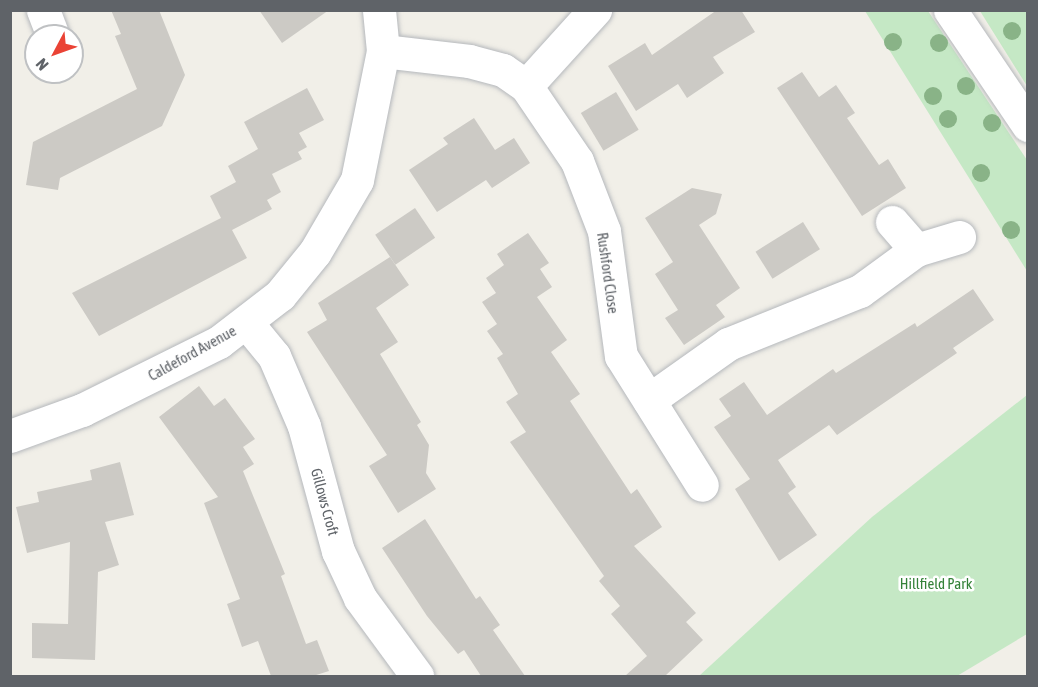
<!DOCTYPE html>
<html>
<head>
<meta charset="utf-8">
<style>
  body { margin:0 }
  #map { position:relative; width:1038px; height:687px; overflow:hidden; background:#f1efe8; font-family:"Asap Condensed",sans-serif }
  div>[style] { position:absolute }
  .green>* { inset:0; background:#c5e8c5 }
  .building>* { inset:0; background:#cccac5; transform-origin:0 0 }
  .roads { filter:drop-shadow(0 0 2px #b5b8bc) drop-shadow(0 0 2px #b5b8bc) }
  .minor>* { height:33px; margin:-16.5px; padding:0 16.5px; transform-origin:16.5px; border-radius:16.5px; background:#fff }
  .tertiary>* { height:33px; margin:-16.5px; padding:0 16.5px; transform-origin:16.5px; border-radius:16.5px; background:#fff }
  .trees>* { width:18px; height:18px; margin:-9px; border-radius:50%; background:#89b387 }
  span { translate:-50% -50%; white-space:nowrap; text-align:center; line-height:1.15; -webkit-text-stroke:5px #fff; paint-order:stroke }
  .street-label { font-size:15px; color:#5f6368 }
  .park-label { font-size:15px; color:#348238 }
  .frame { position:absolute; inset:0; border:12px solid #5f6368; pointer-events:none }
  .north { position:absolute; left:24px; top:24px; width:60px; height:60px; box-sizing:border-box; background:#fff; border:2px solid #bfc1c3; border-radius:50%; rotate:229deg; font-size:16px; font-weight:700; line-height:24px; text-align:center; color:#5f6368 }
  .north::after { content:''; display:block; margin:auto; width:21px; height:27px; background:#ea4335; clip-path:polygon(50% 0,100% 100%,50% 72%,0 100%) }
</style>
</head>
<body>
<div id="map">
  <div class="green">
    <div style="clip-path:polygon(865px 11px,928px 11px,1027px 160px,1027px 271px)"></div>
    <div style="clip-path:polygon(980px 11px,1027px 11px,1027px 86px)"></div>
    <div style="clip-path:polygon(1027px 395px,1027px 634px,957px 676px,699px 676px,872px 517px)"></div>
  </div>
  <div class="building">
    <div style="clip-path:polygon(111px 10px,159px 10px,185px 75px,162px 126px,60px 178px,58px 190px,26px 185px,33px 142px,137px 89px,115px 36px,121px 34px)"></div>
    <div style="clip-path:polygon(259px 10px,329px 10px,282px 43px)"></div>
    <div style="clip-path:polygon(717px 10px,741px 10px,755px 32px,713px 57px,724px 73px,687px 98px,678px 84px,636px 111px,608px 66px,645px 43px,652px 55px)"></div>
    <div style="clip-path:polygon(802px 72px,819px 97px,836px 85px,855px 113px,847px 118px,879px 165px,888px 159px,906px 188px,862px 216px,777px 88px)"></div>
    <div style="clip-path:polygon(307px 88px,324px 120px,299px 133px,307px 147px,298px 152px,302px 159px,272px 174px,281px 192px,267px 200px,272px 209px,232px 230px,247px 258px,99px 336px,72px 293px,221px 218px,210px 196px,236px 182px,228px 166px,258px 149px,244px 122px)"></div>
    <div style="left:616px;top:92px;width:44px;height:41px;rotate:59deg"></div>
    <div style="clip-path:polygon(474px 118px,495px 150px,514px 138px,530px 163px,492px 188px,486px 180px,437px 212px,409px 170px,448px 144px,443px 138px)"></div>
    <div style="clip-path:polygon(692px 188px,722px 194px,716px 214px,699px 225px,740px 288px,716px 305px,725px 317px,684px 345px,665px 318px,678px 310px,655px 274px,673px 262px,645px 218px)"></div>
    <div style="left:415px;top:208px;width:36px;height:48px;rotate:56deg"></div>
    <div style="left:803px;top:222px;width:32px;height:56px;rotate:58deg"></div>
    <div style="clip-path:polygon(528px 233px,549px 263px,540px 269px,552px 287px,537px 297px,567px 340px,551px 352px,580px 394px,570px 401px,631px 494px,637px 489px,662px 527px,634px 546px,696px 613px,686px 622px,703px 640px,665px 676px,625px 676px,647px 656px,611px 614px,620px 606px,599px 581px,604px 576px,510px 442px,526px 432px,506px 402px,518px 394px,497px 358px,503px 354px,487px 331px,497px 324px,482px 302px,496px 293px,486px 278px,504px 265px,497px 254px)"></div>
    <div style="clip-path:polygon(390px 257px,409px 285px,376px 308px,398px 342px,380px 354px,421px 422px,417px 425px,429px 445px,426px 473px,436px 489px,398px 513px,369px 466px,387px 455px,307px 332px,327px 320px,318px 303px)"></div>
    <div style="clip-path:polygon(973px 289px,994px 320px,953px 348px,957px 353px,837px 435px,829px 425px,778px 460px,796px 487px,788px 493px,817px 535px,779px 561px,735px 489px,750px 479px,714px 427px,731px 416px,719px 399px,744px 382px,767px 415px,833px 369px,836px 373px,915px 323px,917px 327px)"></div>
    <div style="clip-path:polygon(199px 386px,214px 406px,225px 398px,255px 439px,243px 447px,254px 464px,243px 471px,285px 574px,281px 576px,306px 644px,317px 640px,329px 671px,313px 676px,271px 676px,258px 641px,242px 647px,227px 604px,240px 599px,204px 503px,218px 497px,159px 417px)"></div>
    <div style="clip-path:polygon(120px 462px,134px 515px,105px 522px,119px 565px,98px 572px,95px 660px,32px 658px,32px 623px,68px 624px,70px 542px,27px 553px,16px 507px,39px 502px,37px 492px,92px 480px,90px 470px)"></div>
    <div style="clip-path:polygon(425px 519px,476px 599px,480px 596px,500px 625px,493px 630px,525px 676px,481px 676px,464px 650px,458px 654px,427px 616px,382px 548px)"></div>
  </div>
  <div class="roads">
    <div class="minor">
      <div style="left:43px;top:10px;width:28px;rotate:69deg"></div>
      <div style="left:383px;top:51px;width:87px;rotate:6.6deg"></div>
      <div style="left:469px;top:61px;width:35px;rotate:15deg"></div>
      <div style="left:503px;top:70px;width:28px;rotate:35deg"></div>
      <div style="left:526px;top:86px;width:91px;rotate:55.8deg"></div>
      <div style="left:577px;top:161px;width:75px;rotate:68.9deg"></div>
      <div style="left:604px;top:231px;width:126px;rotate:82.3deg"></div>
      <div style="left:621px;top:356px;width:152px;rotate:57.9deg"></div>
      <div style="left:526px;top:86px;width:103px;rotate:-47.8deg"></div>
      <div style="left:892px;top:222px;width:37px;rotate:49deg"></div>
      <div style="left:246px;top:322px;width:44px;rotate:50.5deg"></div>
      <div style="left:274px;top:356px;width:76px;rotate:66.8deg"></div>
      <div style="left:304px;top:426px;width:130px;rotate:74.8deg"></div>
      <div style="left:338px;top:551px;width:52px;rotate:64.9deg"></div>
      <div style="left:360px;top:598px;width:97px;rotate:53.8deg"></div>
      <div style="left:649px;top:400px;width:97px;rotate:-35.3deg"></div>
      <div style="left:728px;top:344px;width:142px;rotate:-21.9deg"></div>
      <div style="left:860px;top:291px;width:69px;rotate:-36.2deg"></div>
      <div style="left:916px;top:250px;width:45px;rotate:-16.8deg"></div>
      <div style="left:10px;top:436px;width:77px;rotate:-19.9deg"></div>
      <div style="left:82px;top:410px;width:153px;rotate:-26.4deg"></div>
      <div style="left:219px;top:342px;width:77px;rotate:-37.6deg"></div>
      <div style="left:280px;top:295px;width:55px;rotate:-50.9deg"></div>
      <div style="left:315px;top:252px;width:83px;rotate:-59.7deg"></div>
      <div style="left:357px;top:180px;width:132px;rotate:-78.6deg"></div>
      <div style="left:383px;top:51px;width:41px;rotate:-95.6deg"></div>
    </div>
    <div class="tertiary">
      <div style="left:950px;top:10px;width:139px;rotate:55.9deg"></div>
    </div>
  </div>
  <div class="trees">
    <div style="left:1012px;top:31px"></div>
    <div style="left:893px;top:42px"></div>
    <div style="left:939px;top:43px"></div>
    <div style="left:966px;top:86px"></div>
    <div style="left:933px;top:96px"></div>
    <div style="left:948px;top:119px"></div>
    <div style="left:992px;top:123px"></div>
    <div style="left:981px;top:173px"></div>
    <div style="left:1011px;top:230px"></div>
  </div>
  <div class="street-label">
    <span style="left:608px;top:273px;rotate:82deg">Rushford Close</span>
    <span style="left:192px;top:353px;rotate:-29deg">Caldeford Avenue</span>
    <span style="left:325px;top:502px;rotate:75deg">Gillows Croft</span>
  </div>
  <div class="park-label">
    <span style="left:936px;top:584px">Hillfield Park</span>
  </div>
  <div class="frame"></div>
  <div class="north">N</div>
</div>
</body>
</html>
